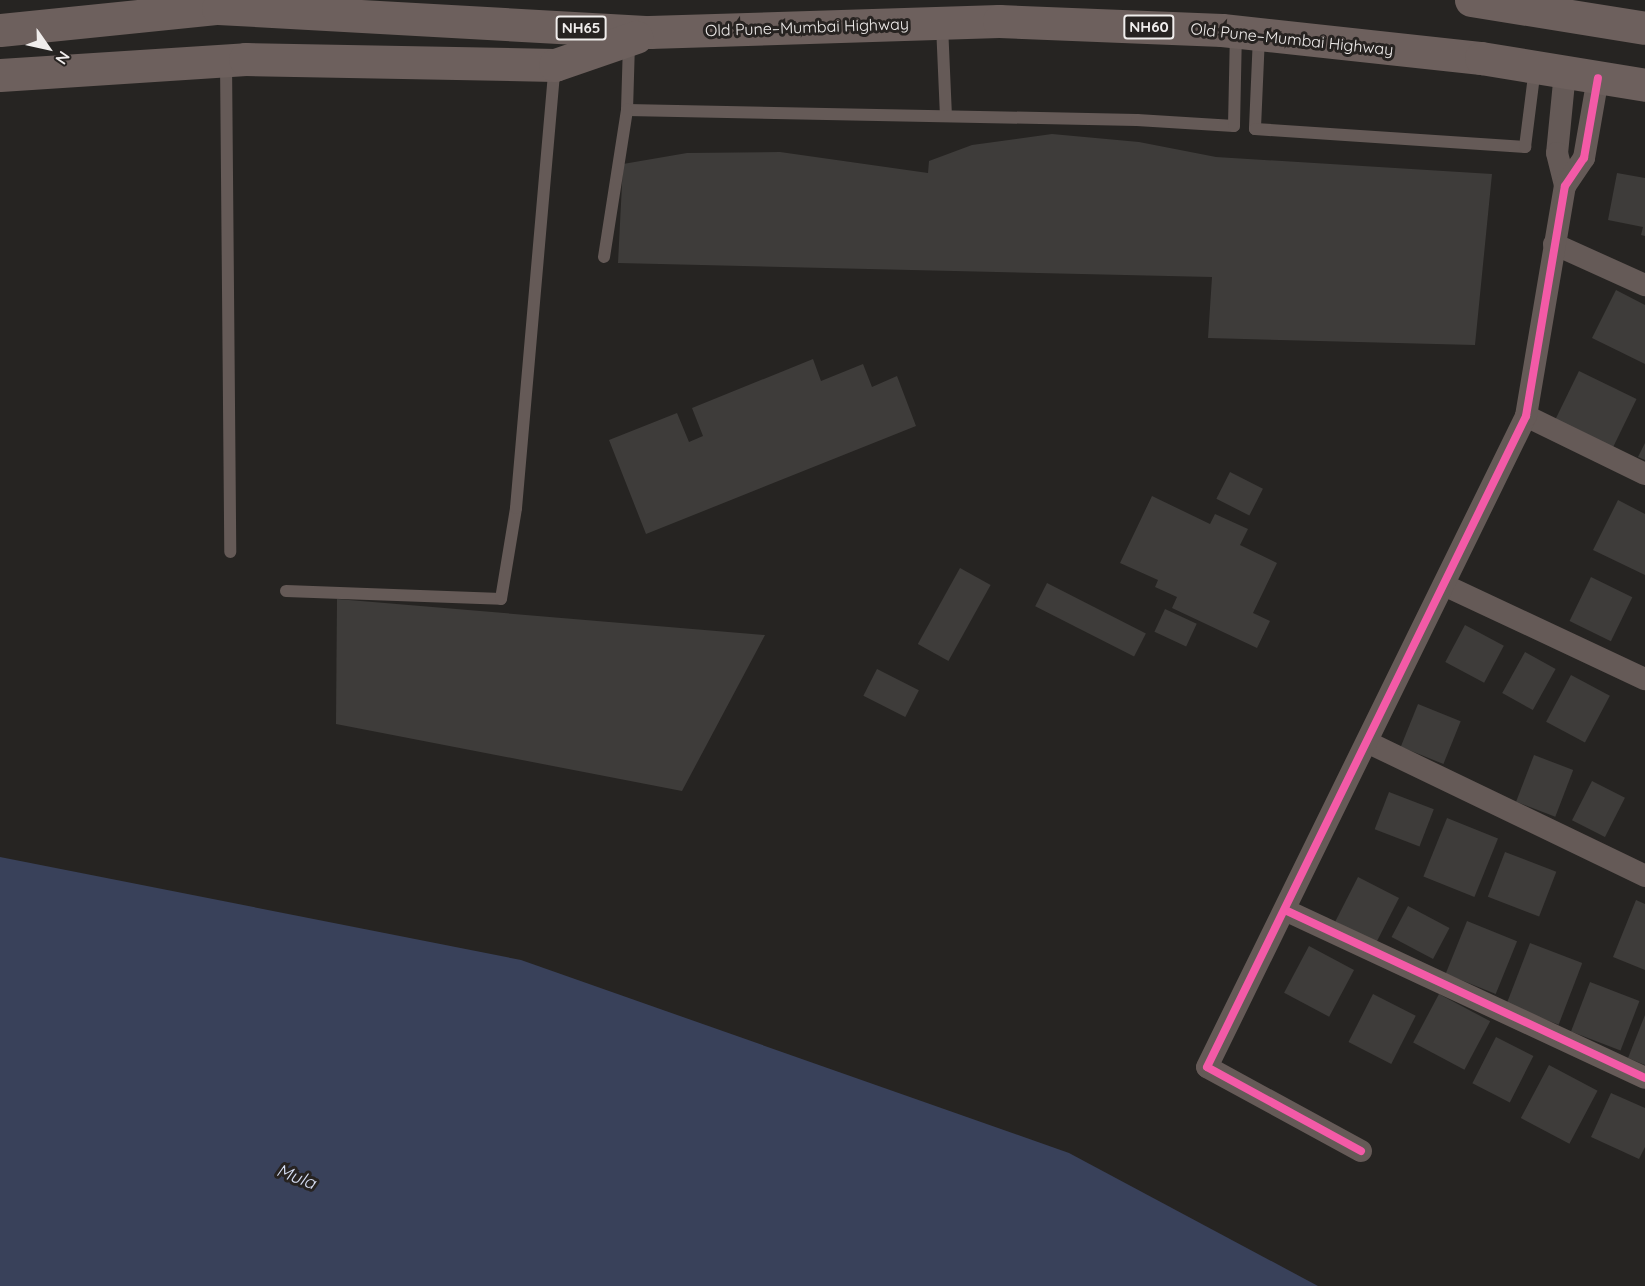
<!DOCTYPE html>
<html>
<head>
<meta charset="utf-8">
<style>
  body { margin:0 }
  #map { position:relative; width:1645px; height:1286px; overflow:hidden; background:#262422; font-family:Quicksand,sans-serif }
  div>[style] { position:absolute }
  .water>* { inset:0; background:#39415a }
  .building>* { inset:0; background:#3e3c3a; transform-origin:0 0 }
  .lane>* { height:12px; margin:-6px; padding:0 6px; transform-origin:6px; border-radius:6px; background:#655a57 }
  .street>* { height:22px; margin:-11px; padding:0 11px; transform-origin:11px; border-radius:11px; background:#655a57 }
  .highway>* { height:33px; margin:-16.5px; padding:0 16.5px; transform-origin:16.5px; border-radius:16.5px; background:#6d605d }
  .cycleway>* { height:8px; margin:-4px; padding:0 4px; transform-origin:4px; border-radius:4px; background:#f35aa7 }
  span { translate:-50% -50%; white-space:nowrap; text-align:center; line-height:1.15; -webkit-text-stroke:6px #272321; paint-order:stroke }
  .shield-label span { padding:2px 4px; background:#272321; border:2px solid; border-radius:4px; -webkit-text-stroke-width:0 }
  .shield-label { font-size:15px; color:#f0edec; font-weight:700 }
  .street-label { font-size:16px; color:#f0edec }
  .water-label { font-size:18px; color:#d8e0f6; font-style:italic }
  .north { position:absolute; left:18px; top:18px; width:60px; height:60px; -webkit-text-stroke:4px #272321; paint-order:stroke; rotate:124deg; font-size:16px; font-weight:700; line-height:24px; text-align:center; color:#f0edec }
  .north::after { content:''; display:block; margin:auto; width:21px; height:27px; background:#f0edec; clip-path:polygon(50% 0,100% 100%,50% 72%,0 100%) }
</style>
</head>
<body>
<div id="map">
  <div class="water">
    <div style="clip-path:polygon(0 857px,521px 960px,1069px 1153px,1318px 1286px,0 1286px)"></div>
  </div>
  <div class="building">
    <div style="clip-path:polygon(1052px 134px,1139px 142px,1216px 157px,1492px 174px,1475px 345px,1208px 338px,1212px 277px,618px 263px,623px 164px,687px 153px,780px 152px,928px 173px,929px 161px,972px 145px)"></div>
    <div style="clip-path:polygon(1617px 173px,1645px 178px,1645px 236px,1641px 235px,1643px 227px,1608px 220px)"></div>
    <div style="clip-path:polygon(1616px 290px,1645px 305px,1645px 364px,1592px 338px)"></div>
    <div style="clip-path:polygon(813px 359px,821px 381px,863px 364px,872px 387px,897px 376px,916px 426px,646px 534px,609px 440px,677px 413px,689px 442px,703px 436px,692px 408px)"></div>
    <div style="left:1579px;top:371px;width:64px;height:55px;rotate:26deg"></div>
    <div style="clip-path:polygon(1645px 443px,1645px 460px,1638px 457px)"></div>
    <div style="left:1230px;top:472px;width:37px;height:30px;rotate:27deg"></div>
    <div style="clip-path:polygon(1152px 496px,1210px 524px,1215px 514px,1248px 529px,1240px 545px,1277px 563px,1253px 613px,1270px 621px,1257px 648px,1172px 608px,1177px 597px,1155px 587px,1158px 580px,1120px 563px)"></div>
    <div style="clip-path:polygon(1618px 500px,1645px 514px,1645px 575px,1593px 550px)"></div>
    <div style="left:960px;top:568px;width:35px;height:87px;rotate:29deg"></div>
    <div style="left:1591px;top:577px;width:46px;height:49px;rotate:26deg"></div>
    <div style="left:1047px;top:583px;width:111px;height:26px;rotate:27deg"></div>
    <div style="clip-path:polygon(337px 599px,765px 635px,682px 791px,336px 724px)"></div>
    <div style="left:1165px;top:609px;width:35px;height:25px;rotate:25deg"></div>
    <div style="left:1465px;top:625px;width:44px;height:42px;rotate:28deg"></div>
    <div style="left:1525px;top:652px;width:35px;height:47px;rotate:29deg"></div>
    <div style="left:877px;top:669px;width:47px;height:30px;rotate:27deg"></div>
    <div style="left:1571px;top:675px;width:44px;height:53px;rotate:28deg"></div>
    <div style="left:1418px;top:704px;width:46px;height:46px;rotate:22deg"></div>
    <div style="left:1534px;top:755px;width:42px;height:50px;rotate:21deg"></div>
    <div style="left:1592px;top:781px;width:37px;height:44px;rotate:27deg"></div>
    <div style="left:1389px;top:792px;width:48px;height:40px;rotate:21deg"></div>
    <div style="left:1447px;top:818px;width:55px;height:63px;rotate:22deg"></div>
    <div style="left:1505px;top:852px;width:55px;height:48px;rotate:21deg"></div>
    <div style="left:1358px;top:877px;width:46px;height:50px;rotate:27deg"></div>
    <div style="clip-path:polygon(1636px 900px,1645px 904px,1645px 970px,1613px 957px)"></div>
    <div style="left:1408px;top:906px;width:47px;height:35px;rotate:28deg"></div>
    <div style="left:1467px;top:921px;width:54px;height:57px;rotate:22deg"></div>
    <div style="left:1530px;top:943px;width:56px;height:66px;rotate:21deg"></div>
    <div style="left:1309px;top:946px;width:51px;height:53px;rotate:28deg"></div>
    <div style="left:1590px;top:982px;width:53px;height:53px;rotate:21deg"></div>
    <div style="left:1373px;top:994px;width:48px;height:54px;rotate:27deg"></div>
    <div style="left:1439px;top:994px;width:58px;height:55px;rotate:28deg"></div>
    <div style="clip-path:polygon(1645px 1015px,1645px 1065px,1628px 1058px)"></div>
    <div style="left:1496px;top:1037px;width:42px;height:52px;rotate:27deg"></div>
    <div style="left:1549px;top:1065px;width:55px;height:60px;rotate:28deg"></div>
    <div style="clip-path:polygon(1611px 1093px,1645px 1108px,1645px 1147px,1639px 1159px,1591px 1137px)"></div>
  </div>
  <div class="lane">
    <div style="left:942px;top:25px;width:91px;rotate:87.5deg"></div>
    <div style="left:1259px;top:36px;width:93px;rotate:92.5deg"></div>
    <div style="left:1255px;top:129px;width:271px;rotate:3.8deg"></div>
    <div style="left:1525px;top:147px;width:80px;rotate:-82.8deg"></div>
    <div style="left:629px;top:43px;width:67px;rotate:91.7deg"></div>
    <div style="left:627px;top:110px;width:510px;rotate:1.12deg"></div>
    <div style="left:1137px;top:120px;width:97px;rotate:3.5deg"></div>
    <div style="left:1234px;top:126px;width:92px;rotate:-88.8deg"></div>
    <div style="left:226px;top:61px;width:491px;rotate:89.5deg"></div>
    <div style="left:604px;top:257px;width:149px;rotate:-81.1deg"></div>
    <div style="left:286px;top:591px;width:215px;rotate:2.1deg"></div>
    <div style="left:501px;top:599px;width:92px;rotate:-80.6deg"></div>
    <div style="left:516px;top:508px;width:445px;rotate:-85deg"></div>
  </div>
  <div class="street">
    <div style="left:1565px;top:72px;width:81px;rotate:95.6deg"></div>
    <div style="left:1557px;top:153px;width:34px;rotate:76deg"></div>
    <div style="left:1554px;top:244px;width:100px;rotate:24.3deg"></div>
    <div style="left:1526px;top:416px;width:132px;rotate:26deg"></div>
    <div style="left:1444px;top:585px;width:222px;rotate:25.1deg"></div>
    <div style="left:1367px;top:742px;width:309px;rotate:25.7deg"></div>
    <div style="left:1285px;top:910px;width:397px;rotate:25deg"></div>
    <div style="left:1361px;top:1151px;width:175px;rotate:-151.4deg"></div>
    <div style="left:1207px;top:1067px;width:725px;rotate:-63.89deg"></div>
    <div style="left:1526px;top:416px;width:233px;rotate:-80.4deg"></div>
    <div style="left:1565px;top:186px;width:34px;rotate:-56deg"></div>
    <div style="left:1584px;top:158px;width:81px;rotate:-80.1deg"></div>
  </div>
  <div class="highway">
    <div style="left:1471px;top:0;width:176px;rotate:9.1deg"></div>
    <div style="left:0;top:30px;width:219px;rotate:-5.8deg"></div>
    <div style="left:218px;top:8px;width:432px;rotate:3.2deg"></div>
    <div style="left:649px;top:32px;width:350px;rotate:-1.8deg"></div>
    <div style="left:999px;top:21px;width:223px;rotate:2.3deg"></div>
    <div style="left:1222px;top:30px;width:261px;rotate:6.2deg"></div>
    <div style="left:1481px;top:58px;width:166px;rotate:9.3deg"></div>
    <div style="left:0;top:75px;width:246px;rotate:-3.7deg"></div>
    <div style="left:245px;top:59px;width:310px;rotate:1.1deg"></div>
    <div style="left:555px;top:65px;width:86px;rotate:-19.1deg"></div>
  </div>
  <div class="cycleway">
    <div style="left:1285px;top:910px;width:397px;rotate:25deg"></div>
    <div style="left:1361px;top:1151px;width:175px;rotate:-151.4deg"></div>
    <div style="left:1207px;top:1067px;width:725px;rotate:-63.89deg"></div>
    <div style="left:1526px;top:416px;width:233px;rotate:-80.4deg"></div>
    <div style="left:1565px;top:186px;width:34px;rotate:-56deg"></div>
    <div style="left:1584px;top:158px;width:81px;rotate:-80.1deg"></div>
  </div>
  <div class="shield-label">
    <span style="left:1149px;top:27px">NH60</span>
    <span style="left:581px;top:28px">NH65</span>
  </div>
  <div class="street-label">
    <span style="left:807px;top:27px;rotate:-2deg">Old Pune–Mumbai Highway</span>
    <span style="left:1292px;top:39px;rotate:6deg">Old Pune–Mumbai Highway</span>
  </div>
  <div class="water-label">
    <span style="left:296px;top:1177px;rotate:21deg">Mula</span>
  </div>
  <div class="north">N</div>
</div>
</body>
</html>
